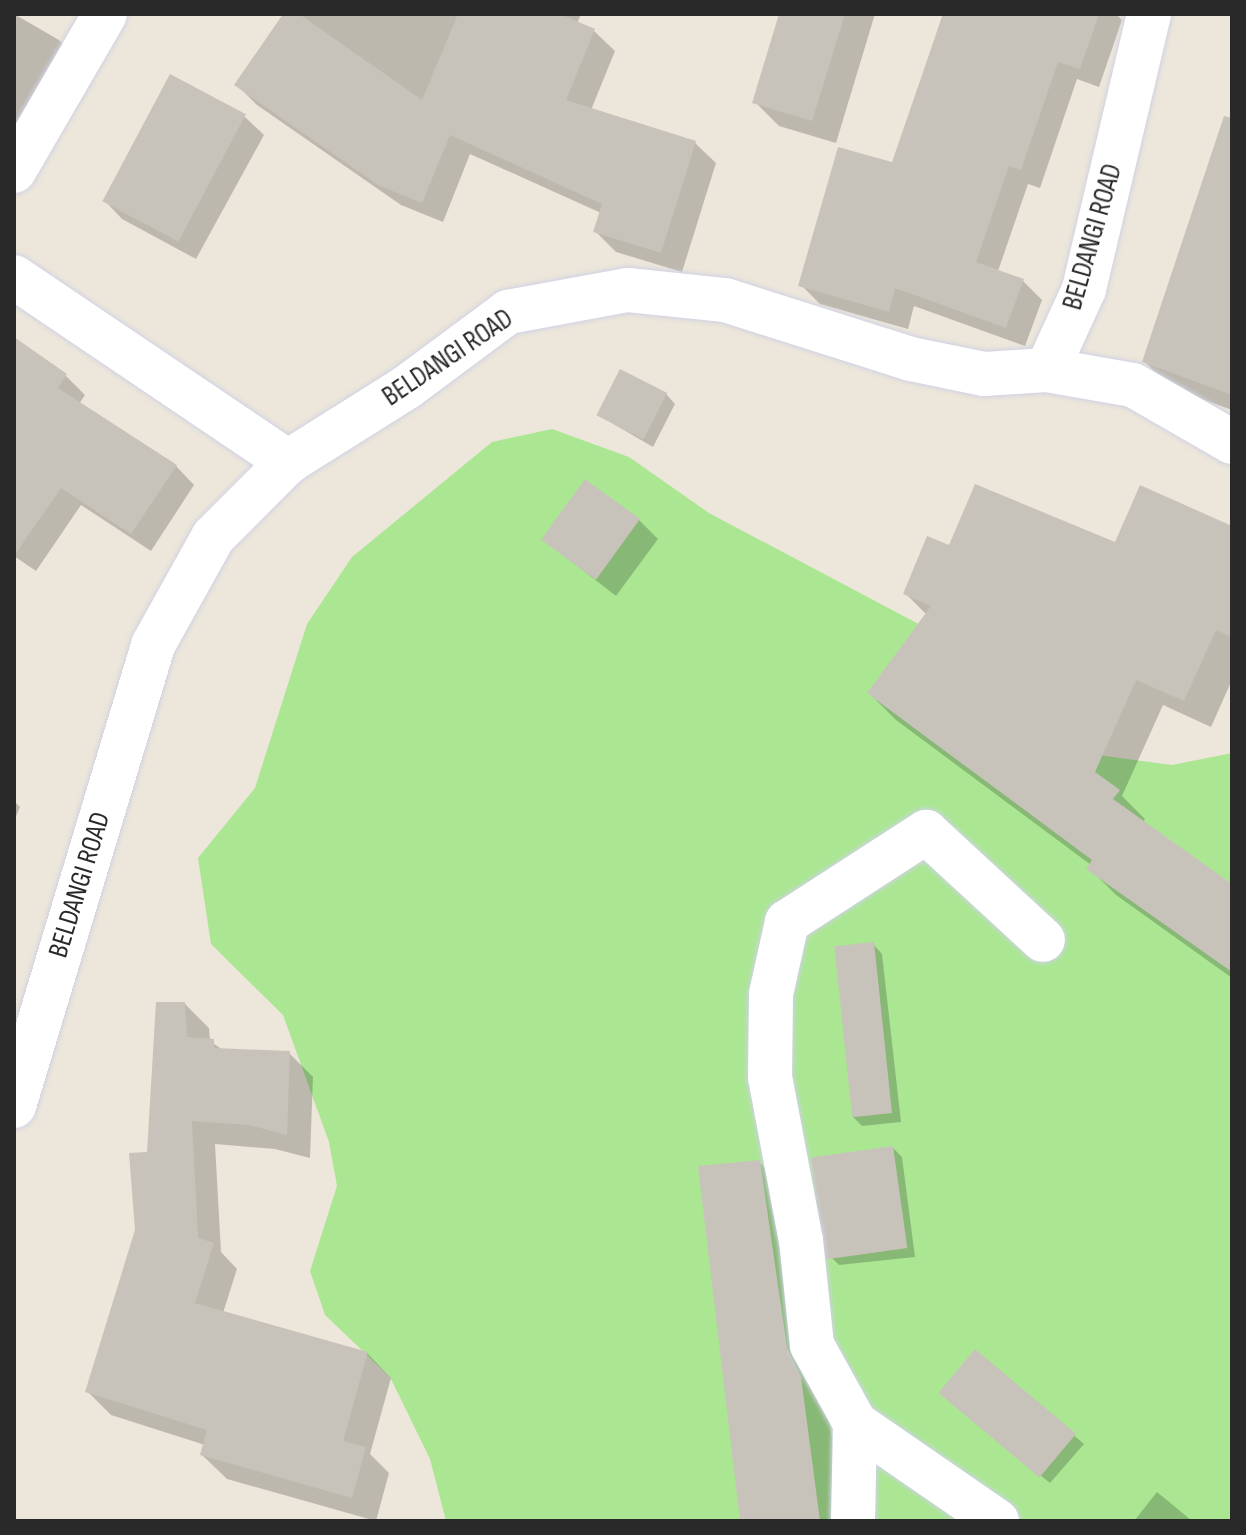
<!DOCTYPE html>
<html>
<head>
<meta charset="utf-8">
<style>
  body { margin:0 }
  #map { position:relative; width:1246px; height:1535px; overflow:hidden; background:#ede6da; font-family:"Sofia Sans Condensed",sans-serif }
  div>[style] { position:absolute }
  .green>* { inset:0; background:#abe793 }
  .shadow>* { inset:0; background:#0003 }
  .building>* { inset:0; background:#c8c3ba; transform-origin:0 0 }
  .roads { filter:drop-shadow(0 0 2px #cfd2e4) drop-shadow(0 0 2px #cfd2e4) }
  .street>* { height:44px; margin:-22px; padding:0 22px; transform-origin:22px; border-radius:22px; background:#fff }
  span { translate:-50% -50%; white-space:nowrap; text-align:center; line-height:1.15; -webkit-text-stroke:7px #fff; paint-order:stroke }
  .street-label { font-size:28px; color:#292929 }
  .frame { position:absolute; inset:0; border:16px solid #292929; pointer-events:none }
</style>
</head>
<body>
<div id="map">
  <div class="green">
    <div style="clip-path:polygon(552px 429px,629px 457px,709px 513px,928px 629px,1068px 751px,1172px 765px,1232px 753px,1232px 1521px,446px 1521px,430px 1459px,390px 1377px,325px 1315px,310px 1271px,337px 1186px,329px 1142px,283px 1015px,211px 944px,198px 858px,255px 788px,307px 624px,352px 557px,492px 442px)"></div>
  </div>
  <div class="shadow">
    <div style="clip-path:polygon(14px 14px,59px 40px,83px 64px,14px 174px)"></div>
    <div style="clip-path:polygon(286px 14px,581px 14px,577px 24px,594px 31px,615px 51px,591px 110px,695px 143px,716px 163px,682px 272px,616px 252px,595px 231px,601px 213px,470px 154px,443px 222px,401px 205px,257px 105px,236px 84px)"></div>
    <div style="clip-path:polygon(781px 14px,875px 14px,836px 143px,779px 126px,755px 102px)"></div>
    <div style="clip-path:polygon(943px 14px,1116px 14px,1122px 20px,1099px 87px,1077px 79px,1040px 188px,1028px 184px,998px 271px,1023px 281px,1042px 300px,1025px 346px,914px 306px,908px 329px,820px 304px,801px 285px,893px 165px)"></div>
    <div style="clip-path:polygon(245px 117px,264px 135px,196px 259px,122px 219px,104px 200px)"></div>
    <div style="clip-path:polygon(1232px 144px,1232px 410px,1171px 388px,1144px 361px)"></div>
    <div style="clip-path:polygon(14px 339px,66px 376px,85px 395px,79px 404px,176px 466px,194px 485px,151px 551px,81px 505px,36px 571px,14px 556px)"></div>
    <div style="clip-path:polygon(666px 394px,675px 404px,653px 447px,598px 415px)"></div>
    <div style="clip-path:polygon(639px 520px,658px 539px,616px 596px,544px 540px)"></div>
    <div style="clip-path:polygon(1232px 528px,1232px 680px,1211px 727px,1163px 705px,1122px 796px,1145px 819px,1142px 823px,1232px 886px,1232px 978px,1116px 895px,1089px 868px,1091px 865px,896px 720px,869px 693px,927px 615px,905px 593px,950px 548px,1116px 545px)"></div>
    <div style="clip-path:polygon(14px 801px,20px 807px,14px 821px)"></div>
    <div style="clip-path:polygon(873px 944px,882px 954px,901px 1122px,862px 1126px,852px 1116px)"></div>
    <div style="clip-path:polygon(185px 1004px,209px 1028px,210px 1041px,223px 1050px,289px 1053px,313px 1077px,310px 1158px,275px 1149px,215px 1144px,221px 1252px,237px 1269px,223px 1313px,367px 1353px,391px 1378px,370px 1454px,389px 1473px,376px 1521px,227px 1479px,202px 1455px,205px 1445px,111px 1415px,87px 1391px,137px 1230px,149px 1153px)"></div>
    <div style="clip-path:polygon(893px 1148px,902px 1157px,915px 1257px,839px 1265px,830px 1256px)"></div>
    <div style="clip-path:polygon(759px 1162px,787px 1189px,828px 1406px,842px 1521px,742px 1521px)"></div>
    <div style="clip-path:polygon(975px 1351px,1084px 1444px,1050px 1483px,949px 1401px)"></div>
    <div style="clip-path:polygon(1157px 1492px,1191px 1520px,1192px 1521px,1134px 1521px)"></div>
  </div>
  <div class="building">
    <div style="clip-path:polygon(283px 14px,299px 14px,422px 100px,458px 14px,560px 14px,595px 29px,566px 100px,696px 141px,661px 253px,593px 232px,602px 204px,450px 135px,422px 203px,378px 185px,234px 85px)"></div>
    <div style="clip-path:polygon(779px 14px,845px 14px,812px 121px,752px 103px)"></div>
    <div style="clip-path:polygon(943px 14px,1099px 14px,1080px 69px,1058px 62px,1021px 170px,1009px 166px,976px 262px,1024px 279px,1006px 328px,895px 288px,889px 312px,798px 286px,838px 147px,892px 162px)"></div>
    <div style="left:170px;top:74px;width:86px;height:144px;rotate:28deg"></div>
    <div style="clip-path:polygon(1224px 116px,1232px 118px,1232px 395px,1142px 362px)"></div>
    <div style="clip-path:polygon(14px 337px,67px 374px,58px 388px,177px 465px,131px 534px,61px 488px,14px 556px)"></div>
    <div style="left:620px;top:369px;width:53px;height:52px;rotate:27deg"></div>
    <div style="left:585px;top:479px;width:68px;height:75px;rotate:36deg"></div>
    <div style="clip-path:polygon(975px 484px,1115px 542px,1140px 485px,1232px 526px,1232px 637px,1216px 630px,1184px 701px,1136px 680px,1095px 772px,1120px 790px,1113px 799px,1232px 884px,1232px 972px,1086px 869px,1092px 860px,867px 693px,931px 606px,903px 594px,927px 536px,949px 545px)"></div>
    <div style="left:874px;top:942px;width:172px;height:40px;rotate:84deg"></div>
    <div style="clip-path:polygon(156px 1002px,185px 1002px,187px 1037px,214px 1039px,214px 1048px,290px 1051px,287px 1135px,249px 1125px,192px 1121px,198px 1238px,214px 1243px,195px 1303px,368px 1352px,343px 1441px,366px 1447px,352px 1498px,200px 1455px,207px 1430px,85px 1392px,135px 1230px,129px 1153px,147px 1152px)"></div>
    <div style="left:893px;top:1146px;width:103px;height:83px;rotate:82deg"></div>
    <div style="clip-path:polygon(760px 1160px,787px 1348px,801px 1377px,820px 1521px,740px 1521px,698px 1166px)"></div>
    <div style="left:975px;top:1349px;width:132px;height:57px;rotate:40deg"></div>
  </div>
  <div class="roads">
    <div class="street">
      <div style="left:14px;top:171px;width:181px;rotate:-59.9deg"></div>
      <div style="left:14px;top:277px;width:331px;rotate:34deg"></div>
      <div style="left:1047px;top:370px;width:87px;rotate:9.9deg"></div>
      <div style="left:1133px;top:385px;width:114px;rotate:29.9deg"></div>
      <div style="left:14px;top:1106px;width:481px;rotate:-73.2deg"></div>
      <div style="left:153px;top:645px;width:124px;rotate:-60.9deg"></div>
      <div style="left:213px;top:537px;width:106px;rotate:-45deg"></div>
      <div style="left:288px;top:462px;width:141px;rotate:-32.2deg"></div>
      <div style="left:407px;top:387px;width:126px;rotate:-36.6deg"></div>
      <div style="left:508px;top:312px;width:122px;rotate:-10.4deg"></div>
      <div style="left:628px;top:290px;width:98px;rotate:5.9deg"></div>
      <div style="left:725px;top:300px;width:195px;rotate:17.6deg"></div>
      <div style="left:911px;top:359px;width:75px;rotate:11.6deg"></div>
      <div style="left:984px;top:374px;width:63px;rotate:-3.6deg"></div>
      <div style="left:1047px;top:370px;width:89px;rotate:-65.4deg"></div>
      <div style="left:1084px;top:289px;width:283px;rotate:-76.7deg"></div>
      <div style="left:853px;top:1521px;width:98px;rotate:-88.8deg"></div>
      <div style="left:997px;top:1521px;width:173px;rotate:-145.4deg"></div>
      <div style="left:855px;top:1423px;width:89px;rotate:-118.9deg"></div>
      <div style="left:812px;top:1345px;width:105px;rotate:-96deg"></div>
      <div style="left:801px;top:1241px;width:167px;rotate:-100.7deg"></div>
      <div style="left:770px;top:1077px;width:83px;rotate:-89.3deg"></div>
      <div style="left:771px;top:994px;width:74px;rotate:-77.5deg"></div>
      <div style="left:787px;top:922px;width:166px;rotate:-32.9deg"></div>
      <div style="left:926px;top:832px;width:159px;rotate:42.7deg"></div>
    </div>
  </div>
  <div class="street-label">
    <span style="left:1093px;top:237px;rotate:-74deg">BELDANGI ROAD</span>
    <span style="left:448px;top:358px;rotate:-34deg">BELDANGI ROAD</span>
    <span style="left:80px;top:885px;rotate:-73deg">BELDANGI ROAD</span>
  </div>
  <div class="frame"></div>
</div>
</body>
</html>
